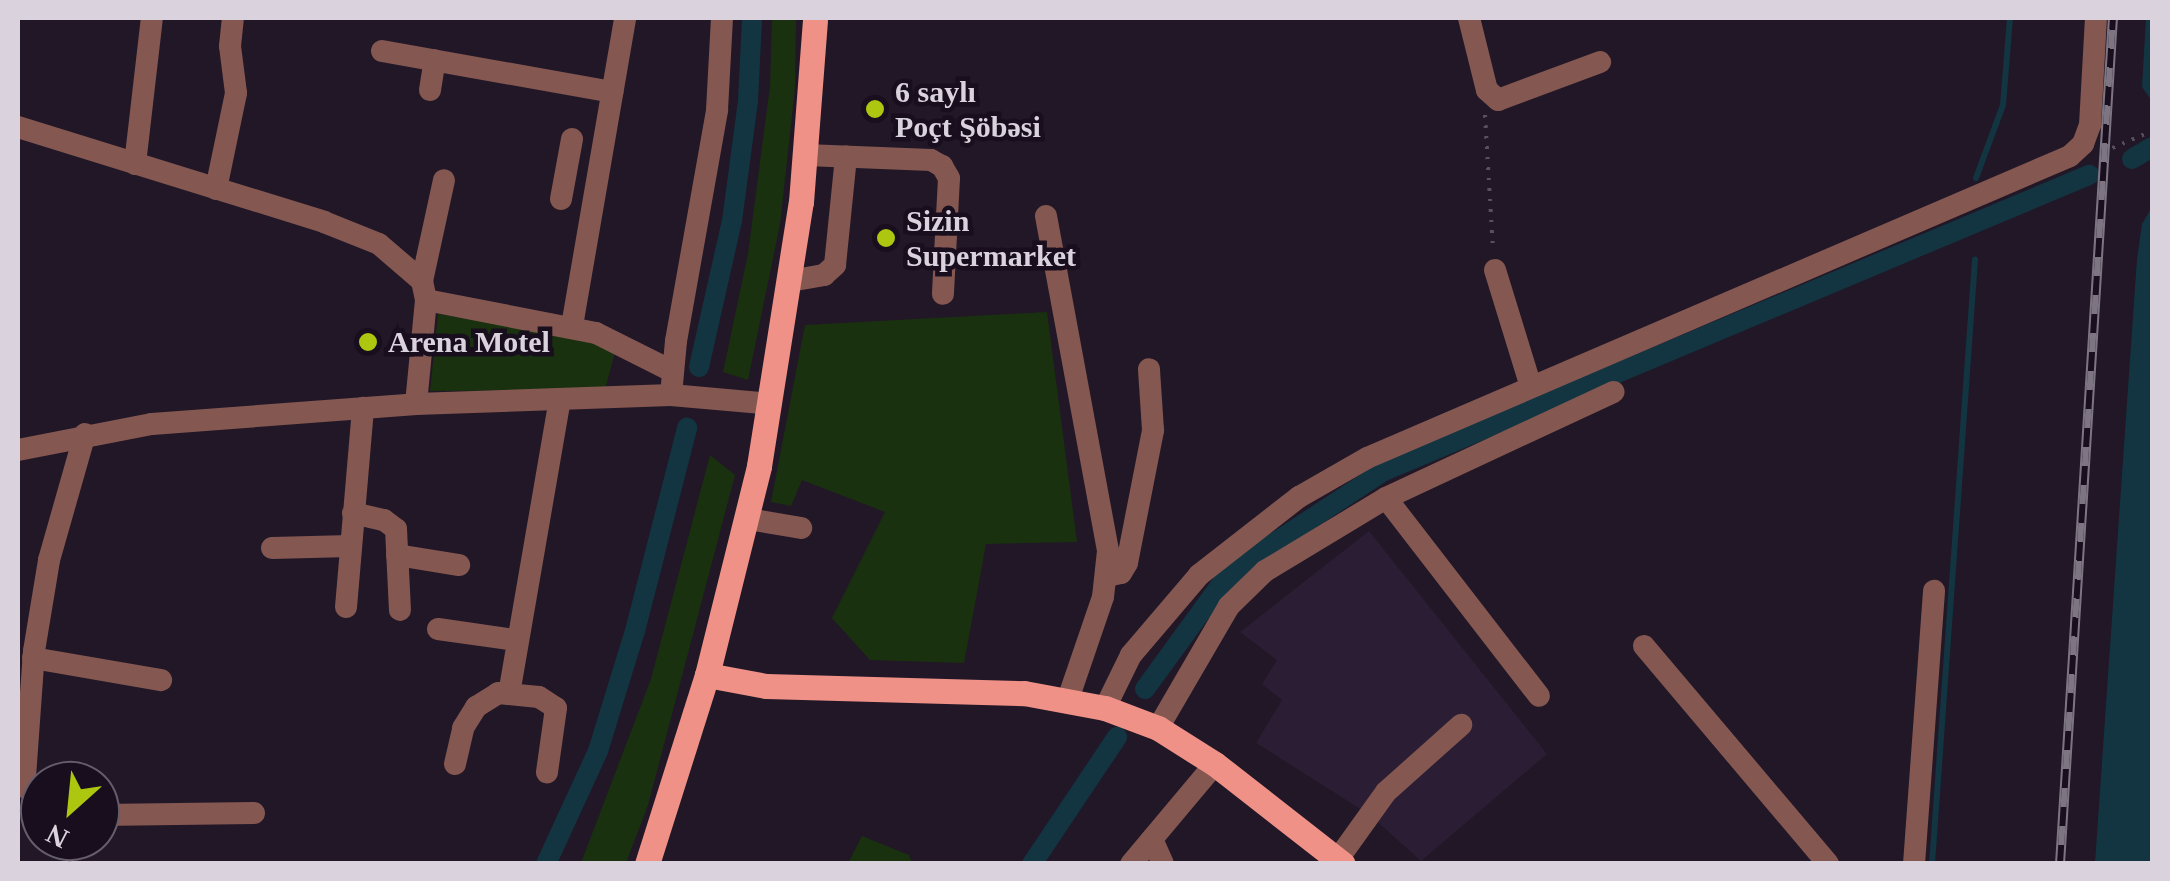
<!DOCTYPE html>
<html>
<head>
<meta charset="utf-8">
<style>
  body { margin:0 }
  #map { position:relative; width:2170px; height:881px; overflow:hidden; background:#211727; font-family:Georgia,serif }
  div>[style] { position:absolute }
  .built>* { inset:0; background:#2b1d33 }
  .green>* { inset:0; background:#1a310f }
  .water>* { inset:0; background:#123541 }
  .stream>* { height:6px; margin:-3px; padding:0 3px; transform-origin:3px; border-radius:3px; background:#123541 }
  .canal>* { height:20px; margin:-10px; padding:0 10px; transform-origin:10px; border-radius:10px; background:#123541 }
  .path>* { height:4px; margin-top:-2px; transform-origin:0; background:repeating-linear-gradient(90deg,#59505f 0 2.5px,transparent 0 10.5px) }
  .minor>* { height:22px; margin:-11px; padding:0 11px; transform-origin:11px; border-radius:11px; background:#845751 }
  .major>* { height:25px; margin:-12.5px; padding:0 12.5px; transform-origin:12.5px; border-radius:12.5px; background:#ef9186 }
  .rail>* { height:10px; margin-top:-5px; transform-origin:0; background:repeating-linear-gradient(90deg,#180e1e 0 19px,#7e7583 0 38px); box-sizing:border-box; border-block:2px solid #7e7583 }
  .dots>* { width:28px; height:28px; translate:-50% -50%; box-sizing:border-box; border:5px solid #180e1e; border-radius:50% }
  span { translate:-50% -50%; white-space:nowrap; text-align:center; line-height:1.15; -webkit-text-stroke:9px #180e1e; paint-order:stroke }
  .poi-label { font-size:30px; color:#dad3de; font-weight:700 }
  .left { translate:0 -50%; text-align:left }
  .frame { position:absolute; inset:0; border:20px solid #dad3de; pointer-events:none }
  .north { position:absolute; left:20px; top:761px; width:100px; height:100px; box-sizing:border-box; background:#180e1e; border:2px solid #665d6b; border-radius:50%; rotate:207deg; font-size:28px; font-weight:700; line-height:40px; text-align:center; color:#dad3de }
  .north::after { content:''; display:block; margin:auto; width:35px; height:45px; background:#adc60f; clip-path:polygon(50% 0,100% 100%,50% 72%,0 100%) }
</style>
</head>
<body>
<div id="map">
  <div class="built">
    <div style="clip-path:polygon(1369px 531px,1547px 754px,1421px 861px,1370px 815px,1256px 743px,1282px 700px,1262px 684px,1277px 660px,1240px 632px)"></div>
  </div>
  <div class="green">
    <div style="clip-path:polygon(772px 18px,796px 18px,795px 88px,780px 224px,748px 380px,723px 372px,748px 254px,770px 86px)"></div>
    <div style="clip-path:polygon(1047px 312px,1077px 542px,986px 544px,964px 663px,870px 660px,832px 618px,885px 512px,802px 480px,791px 506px,771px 502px,805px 325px)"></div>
    <div style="clip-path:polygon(438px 314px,570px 334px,615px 352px,605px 390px,430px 391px)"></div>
    <div style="clip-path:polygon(710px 455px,735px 475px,648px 805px,626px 863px,581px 863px,651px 679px)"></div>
    <div style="clip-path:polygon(862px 836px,909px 855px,912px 863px,848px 863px)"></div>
  </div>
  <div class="water">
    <div style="clip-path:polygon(2146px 18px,2152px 18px,2152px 101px,2142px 87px)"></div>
    <div style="clip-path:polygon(2152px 207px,2152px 863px,2095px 863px,2137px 259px,2142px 224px)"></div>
  </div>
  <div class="stream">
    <div style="left:1976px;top:178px;width:78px;rotate:-69.7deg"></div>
    <div style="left:2003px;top:105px;width:87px;rotate:-85.4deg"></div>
    <div style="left:1932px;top:864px;width:606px;rotate:-85.93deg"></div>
  </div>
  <div class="canal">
    <div style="left:2132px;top:159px;width:23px;rotate:-31deg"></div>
    <div style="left:699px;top:367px;width:150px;rotate:-77.3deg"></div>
    <div style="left:732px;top:221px;width:121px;rotate:-82.4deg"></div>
    <div style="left:748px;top:101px;width:83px;rotate:-87.2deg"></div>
    <div style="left:1145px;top:689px;width:131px;rotate:-54deg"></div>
    <div style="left:1222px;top:583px;width:44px;rotate:-39.5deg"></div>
    <div style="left:1256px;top:555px;width:153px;rotate:-33.3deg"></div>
    <div style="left:1384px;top:471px;width:765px;rotate:-22.78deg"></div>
    <div style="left:546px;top:864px;width:124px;rotate:-65.3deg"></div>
    <div style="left:598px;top:751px;width:126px;rotate:-72.9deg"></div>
    <div style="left:635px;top:631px;width:210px;rotate:-75.6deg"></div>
    <div style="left:1032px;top:864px;width:153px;rotate:-56.2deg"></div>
  </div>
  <div class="path">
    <div style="left:1485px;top:115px;width:135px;rotate:86.6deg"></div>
    <div style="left:2103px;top:152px;width:53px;rotate:-23.2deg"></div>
  </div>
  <div class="minor">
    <div style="left:1469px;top:18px;width:74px;rotate:76deg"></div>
    <div style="left:1487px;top:90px;width:15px;rotate:42deg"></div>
    <div style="left:1498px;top:100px;width:109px;rotate:-20.4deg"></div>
    <div style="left:382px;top:51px;width:234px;rotate:10.1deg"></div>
    <div style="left:430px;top:90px;width:30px;rotate:-81deg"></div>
    <div style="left:18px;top:127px;width:320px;rotate:17.2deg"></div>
    <div style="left:324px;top:222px;width:59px;rotate:21.8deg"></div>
    <div style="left:379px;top:244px;width:57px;rotate:40.7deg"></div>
    <div style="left:422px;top:281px;width:19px;rotate:78deg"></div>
    <div style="left:426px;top:300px;width:104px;rotate:95.5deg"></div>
    <div style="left:806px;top:155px;width:125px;rotate:2.3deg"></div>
    <div style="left:931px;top:160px;width:13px;rotate:29deg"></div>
    <div style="left:942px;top:166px;width:14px;rotate:60deg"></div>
    <div style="left:949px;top:178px;width:116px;rotate:93deg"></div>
    <div style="left:135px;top:164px;width:147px;rotate:-83.4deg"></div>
    <div style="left:216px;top:189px;width:98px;rotate:-78.2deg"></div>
    <div style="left:236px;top:93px;width:47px;rotate:-97.3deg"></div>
    <div style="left:230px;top:46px;width:28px;rotate:-84deg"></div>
    <div style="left:561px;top:199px;width:61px;rotate:-79.6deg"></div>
    <div style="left:1046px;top:216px;width:341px;rotate:79.5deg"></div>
    <div style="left:1108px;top:551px;width:46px;rotate:96.2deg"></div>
    <div style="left:1103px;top:597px;width:108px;rotate:108.9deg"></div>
    <div style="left:1495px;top:270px;width:122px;rotate:72.9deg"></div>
    <div style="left:422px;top:281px;width:103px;rotate:-77.7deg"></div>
    <div style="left:790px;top:281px;width:35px;rotate:-10deg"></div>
    <div style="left:824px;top:275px;width:15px;rotate:-42deg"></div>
    <div style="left:835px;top:265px;width:109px;rotate:-84.2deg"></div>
    <div style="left:426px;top:300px;width:173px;rotate:11deg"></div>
    <div style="left:596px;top:333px;width:85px;rotate:26.6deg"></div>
    <div style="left:572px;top:326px;width:313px;rotate:-80.2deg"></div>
    <div style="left:671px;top:395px;width:54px;rotate:-84.7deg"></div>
    <div style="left:676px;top:341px;width:235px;rotate:-79.9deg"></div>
    <div style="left:717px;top:110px;width:92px;rotate:-86.9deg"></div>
    <div style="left:18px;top:450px;width:136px;rotate:-11deg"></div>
    <div style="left:152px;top:424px;width:265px;rotate:-4.3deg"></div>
    <div style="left:416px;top:404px;width:255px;rotate:-2deg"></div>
    <div style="left:671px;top:395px;width:100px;rotate:5.1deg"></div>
    <div style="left:1386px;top:498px;width:250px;rotate:52.3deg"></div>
    <div style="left:353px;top:513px;width:32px;rotate:13deg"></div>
    <div style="left:384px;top:520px;width:15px;rotate:37deg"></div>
    <div style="left:396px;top:529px;width:81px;rotate:87.2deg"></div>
    <div style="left:748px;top:519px;width:54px;rotate:9.6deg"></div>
    <div style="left:272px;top:548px;width:78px;rotate:-1.5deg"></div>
    <div style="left:397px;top:555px;width:63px;rotate:9.2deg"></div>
    <div style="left:1107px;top:576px;width:14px;rotate:-12deg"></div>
    <div style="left:1121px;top:573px;width:12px;rotate:-59deg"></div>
    <div style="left:1127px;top:563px;width:136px;rotate:-78.9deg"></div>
    <div style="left:1153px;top:430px;width:61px;rotate:-93.8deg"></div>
    <div style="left:346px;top:607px;width:200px;rotate:-85.1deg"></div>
    <div style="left:438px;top:629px;width:78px;rotate:8.1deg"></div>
    <div style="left:1644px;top:646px;width:285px;rotate:49.8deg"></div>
    <div style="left:33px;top:658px;width:130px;rotate:9.8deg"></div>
    <div style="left:509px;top:694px;width:299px;rotate:-80.2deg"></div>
    <div style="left:1105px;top:708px;width:59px;rotate:-63.9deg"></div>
    <div style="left:1131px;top:655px;width:105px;rotate:-49.6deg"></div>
    <div style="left:1199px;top:575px;width:127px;rotate:-38deg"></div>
    <div style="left:1299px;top:497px;width:78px;rotate:-29.8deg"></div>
    <div style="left:1367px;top:458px;width:765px;rotate:-23.25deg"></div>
    <div style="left:2070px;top:156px;width:18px;rotate:-43deg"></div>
    <div style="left:2083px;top:144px;width:20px;rotate:-70deg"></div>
    <div style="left:2090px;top:125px;width:107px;rotate:-86.8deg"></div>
    <div style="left:1158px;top:728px;width:141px;rotate:-59.8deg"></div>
    <div style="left:1229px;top:606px;width:50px;rotate:-44.2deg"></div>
    <div style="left:1265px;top:571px;width:141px;rotate:-31.1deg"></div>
    <div style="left:1386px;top:498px;width:251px;rotate:-25deg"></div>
    <div style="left:455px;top:764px;width:37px;rotate:-77deg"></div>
    <div style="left:463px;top:728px;width:25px;rotate:-58deg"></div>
    <div style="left:476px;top:707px;width:26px;rotate:-32deg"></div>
    <div style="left:498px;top:693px;width:41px;rotate:5.6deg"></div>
    <div style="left:539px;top:697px;width:20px;rotate:33deg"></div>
    <div style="left:556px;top:708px;width:65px;rotate:98deg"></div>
    <div style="left:40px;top:798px;width:14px;rotate:-144deg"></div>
    <div style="left:29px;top:790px;width:14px;rotate:-107deg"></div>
    <div style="left:25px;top:777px;width:126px;rotate:-85.9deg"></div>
    <div style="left:34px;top:651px;width:92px;rotate:-80.6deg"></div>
    <div style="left:49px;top:560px;width:131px;rotate:-74.1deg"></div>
    <div style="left:100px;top:815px;width:154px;rotate:-0.7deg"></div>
    <div style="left:1152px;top:839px;width:27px;rotate:66deg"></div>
    <div style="left:1338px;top:859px;width:82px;rotate:-54.4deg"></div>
    <div style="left:1386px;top:792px;width:101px;rotate:-41.8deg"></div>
    <div style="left:1131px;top:864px;width:131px;rotate:-50deg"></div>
    <div style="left:1914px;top:864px;width:274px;rotate:-85.8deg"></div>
  </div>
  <div class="major">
    <div style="left:707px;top:675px;width:60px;rotate:10.6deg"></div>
    <div style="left:766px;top:686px;width:258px;rotate:1.6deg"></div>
    <div style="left:1024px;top:693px;width:82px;rotate:10.5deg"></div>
    <div style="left:1105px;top:708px;width:57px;rotate:20.7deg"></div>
    <div style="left:1158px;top:728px;width:67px;rotate:32.3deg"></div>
    <div style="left:1215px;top:764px;width:162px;rotate:38deg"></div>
    <div style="left:647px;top:864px;width:198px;rotate:-72.4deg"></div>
    <div style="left:707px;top:675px;width:215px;rotate:-76deg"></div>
    <div style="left:759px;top:466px;width:267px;rotate:-81deg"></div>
    <div style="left:801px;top:202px;width:185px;rotate:-85.6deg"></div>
  </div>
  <div class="rail">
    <div style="left:2060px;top:864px;width:848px;rotate:-86.42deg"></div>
  </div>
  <div class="dots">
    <div style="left:875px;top:109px;background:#adc60f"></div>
    <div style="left:886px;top:238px;background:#adc60f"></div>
    <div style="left:368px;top:342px;background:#adc60f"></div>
  </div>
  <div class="poi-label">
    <span class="left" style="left:895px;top:109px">6 saylı<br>Poçt Şöbəsi</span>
    <span class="left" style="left:906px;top:238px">Sizin<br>Supermarket</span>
    <span class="left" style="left:388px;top:342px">Arena Motel</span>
  </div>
  <div class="frame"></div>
  <div class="north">N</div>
</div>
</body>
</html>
